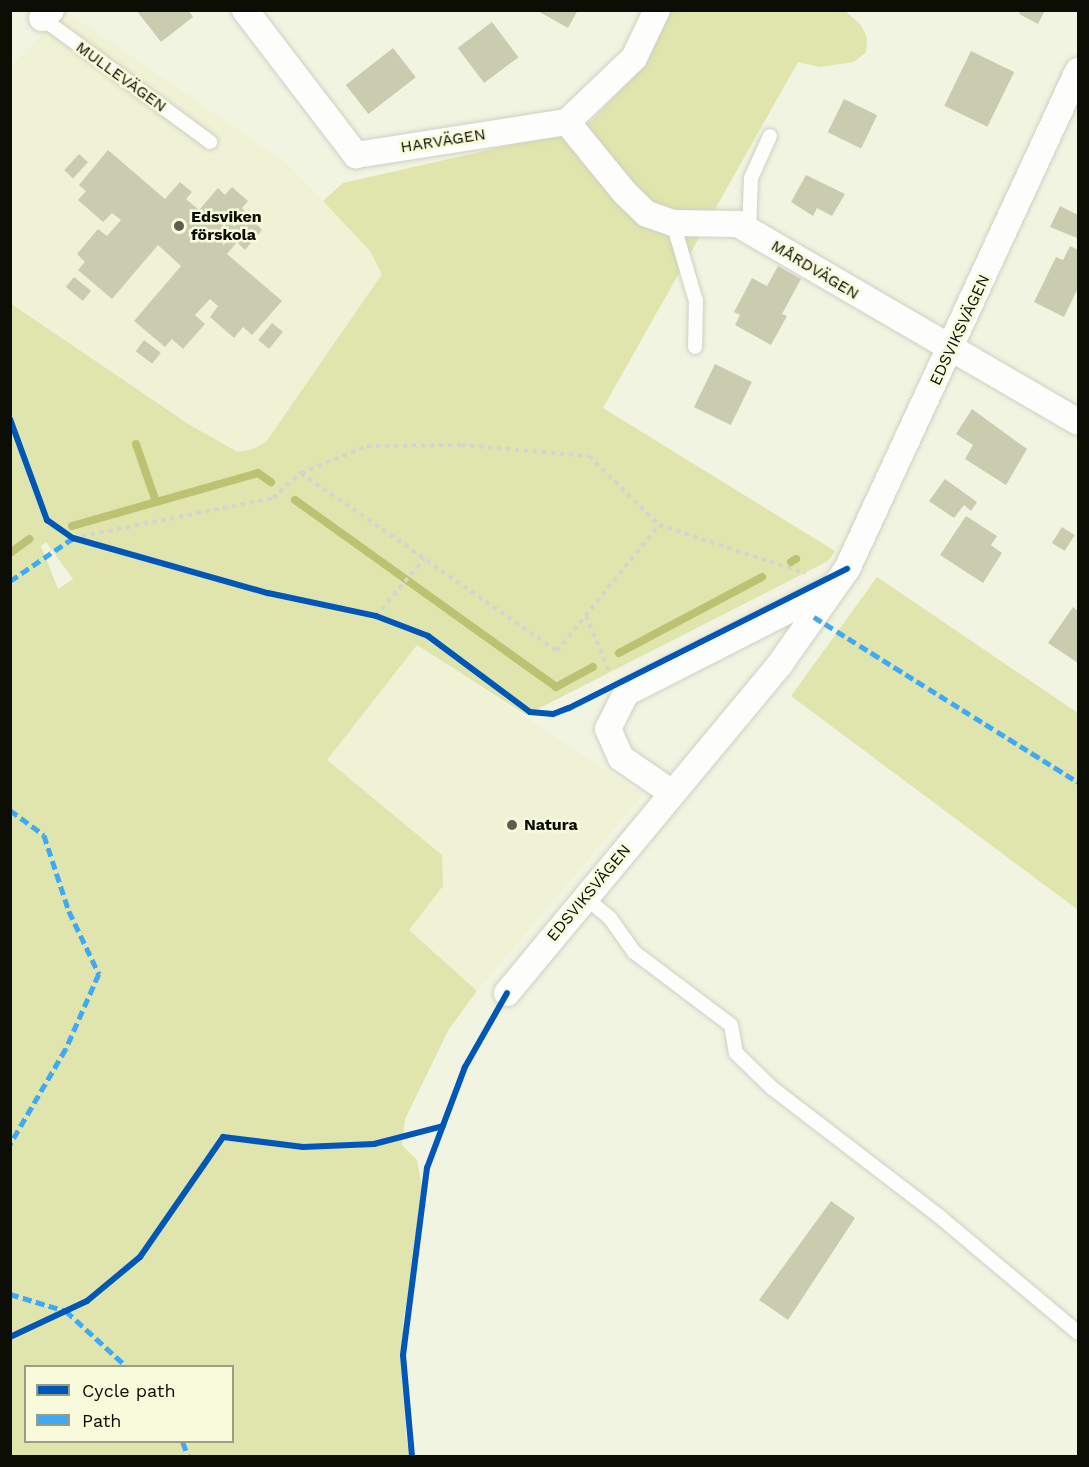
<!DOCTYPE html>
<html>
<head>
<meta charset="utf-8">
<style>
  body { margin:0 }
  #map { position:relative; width:1089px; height:1467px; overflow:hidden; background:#f2f4e2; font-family:"Work Sans",sans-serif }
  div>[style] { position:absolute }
  .built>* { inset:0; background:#f0f2d5 }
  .green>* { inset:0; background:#e0e5ad }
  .stream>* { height:8px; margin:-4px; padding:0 4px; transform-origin:4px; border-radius:4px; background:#bdc172 }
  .building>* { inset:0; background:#caccaf; transform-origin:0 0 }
  .path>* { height:4px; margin-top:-2px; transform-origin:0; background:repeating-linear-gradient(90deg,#d4d5cf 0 4.5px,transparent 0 9px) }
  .roads { filter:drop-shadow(0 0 2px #ced0c2) drop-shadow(0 0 2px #ced0c2) }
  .service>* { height:14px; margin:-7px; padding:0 7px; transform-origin:7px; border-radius:7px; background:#fdfdfb }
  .minor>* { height:26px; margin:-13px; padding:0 13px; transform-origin:13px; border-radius:13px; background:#fdfdfb }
  .quiet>* { height:4.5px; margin-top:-2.25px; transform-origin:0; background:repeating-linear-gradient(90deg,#3fa9f5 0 9px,transparent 0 13.5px) }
  .cycleway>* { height:6px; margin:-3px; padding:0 3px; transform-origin:3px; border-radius:3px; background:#0057b8 }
  .dots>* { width:16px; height:16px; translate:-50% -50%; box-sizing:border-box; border:3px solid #f8fbdb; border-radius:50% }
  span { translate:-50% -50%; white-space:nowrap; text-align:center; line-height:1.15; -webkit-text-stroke:5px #f8fbdb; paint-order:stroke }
  .street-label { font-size:16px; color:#0c0d04 }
  .poi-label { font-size:16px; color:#0c0d04; font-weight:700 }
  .left { translate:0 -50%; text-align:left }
  .frame { position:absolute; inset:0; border:12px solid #0c0d04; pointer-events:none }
  .legend { position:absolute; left:24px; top:1365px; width:210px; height:78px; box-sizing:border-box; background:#f8fbdb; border:2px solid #9a9c85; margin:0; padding:8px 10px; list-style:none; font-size:18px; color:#0c0d04 }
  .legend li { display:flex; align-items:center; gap:12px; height:30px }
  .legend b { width:30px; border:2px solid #9a9c85 }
</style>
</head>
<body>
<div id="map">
  <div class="built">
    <div style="clip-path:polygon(66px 11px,288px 164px,370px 251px,382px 274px,266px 442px,253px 449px,239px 452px,190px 425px,11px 303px,10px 70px,19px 57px)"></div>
    <div style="clip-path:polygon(417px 645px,643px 795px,477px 991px,409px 930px,443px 886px,327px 760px)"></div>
  </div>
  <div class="green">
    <div style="clip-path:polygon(evenodd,668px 11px,845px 11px,861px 25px,867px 38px,866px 52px,854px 62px,819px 67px,798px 62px,603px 408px,835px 551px,828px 561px,526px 715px,417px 645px,327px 760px,442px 855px,443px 886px,409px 930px,477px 991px,449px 1029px,405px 1119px,402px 1145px,417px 1160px,424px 1198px,403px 1323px,406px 1437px,410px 1456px,11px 1456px,10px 303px,190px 425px,238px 452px,253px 449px,266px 442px,382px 274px,370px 251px,323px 201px,343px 183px,584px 128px,630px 80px,668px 11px,46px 542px,73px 579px,58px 589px,41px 546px,46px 542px,668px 11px,26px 1366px,232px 1366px,232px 1442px,26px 1442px,26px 1366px)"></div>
    <div style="clip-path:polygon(877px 577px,1078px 713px,1078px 910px,791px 696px)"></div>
  </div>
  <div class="stream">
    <div style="left:136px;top:444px;width:61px;rotate:71deg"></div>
    <div style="left:295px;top:500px;width:321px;rotate:35.6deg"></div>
    <div style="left:556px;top:687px;width:42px;rotate:-28.4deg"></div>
    <div style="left:72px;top:526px;width:193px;rotate:-15.9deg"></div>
    <div style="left:258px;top:473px;width:16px;rotate:35deg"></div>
    <div style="left:10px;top:553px;width:24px;rotate:-36deg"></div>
    <div style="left:791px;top:562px;width:6px;rotate:-31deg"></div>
    <div style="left:619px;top:653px;width:162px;rotate:-28deg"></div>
  </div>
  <div class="building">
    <div style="clip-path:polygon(136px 10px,188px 10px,193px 17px,161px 42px)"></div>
    <div style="clip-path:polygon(536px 10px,578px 10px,568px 28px)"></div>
    <div style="clip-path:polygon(1020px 10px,1045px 10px,1038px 24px,1019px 14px)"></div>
    <div style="left:492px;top:22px;width:44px;height:43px;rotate:53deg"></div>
    <div style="left:393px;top:48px;width:37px;height:60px;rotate:52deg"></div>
    <div style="left:971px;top:51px;width:48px;height:61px;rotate:26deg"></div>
    <div style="left:844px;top:99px;width:37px;height:37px;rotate:26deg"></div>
    <div style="clip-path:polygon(108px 150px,165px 199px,180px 182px,192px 192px,186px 199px,199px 210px,218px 188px,225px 195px,232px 187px,248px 201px,242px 208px,262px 230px,245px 250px,237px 242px,227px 254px,282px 301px,252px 335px,243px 327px,234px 338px,210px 317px,218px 306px,210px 299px,195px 315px,205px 324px,183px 349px,172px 339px,165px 347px,134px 321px,181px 266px,158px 245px,112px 299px,78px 270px,85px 262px,77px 254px,98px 229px,107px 236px,121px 220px,112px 213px,103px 222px,78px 200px,86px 191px,79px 185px)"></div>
    <div style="left:79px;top:154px;width:12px;height:22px;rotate:42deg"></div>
    <div style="clip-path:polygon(806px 175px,845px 194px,832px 216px,817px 208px,813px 216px,791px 202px)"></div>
    <div style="clip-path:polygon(1060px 206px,1078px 215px,1077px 238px,1050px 227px)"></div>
    <div style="clip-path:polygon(1070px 246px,1078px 250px,1078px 288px,1064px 317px,1034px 302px,1056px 257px,1063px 260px)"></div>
    <div style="clip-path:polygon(778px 266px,801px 279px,782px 314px,787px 316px,771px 345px,735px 325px,740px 315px,734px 312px,752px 278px,767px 286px)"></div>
    <div style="left:74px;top:277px;width:22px;height:13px;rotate:39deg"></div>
    <div style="left:272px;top:323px;width:14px;height:22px;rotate:39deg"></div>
    <div style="left:144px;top:340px;width:21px;height:14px;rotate:37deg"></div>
    <div style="left:715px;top:364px;width:41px;height:48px;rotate:26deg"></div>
    <div style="clip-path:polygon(972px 409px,1027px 449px,1006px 485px,965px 459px,973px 445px,956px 434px)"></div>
    <div style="clip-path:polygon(945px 479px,977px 502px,971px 511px,964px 505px,954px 518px,929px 501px)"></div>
    <div style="clip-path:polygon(966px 516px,997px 536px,991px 545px,1002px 553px,983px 583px,940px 555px)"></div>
    <div style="left:1062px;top:527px;width:15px;height:19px;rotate:32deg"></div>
    <div style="clip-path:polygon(1073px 607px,1078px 611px,1078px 663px,1048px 643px)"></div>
    <div style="clip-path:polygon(831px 1201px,855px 1218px,788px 1320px,759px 1300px)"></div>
  </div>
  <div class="path">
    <div style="left:301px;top:473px;width:312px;rotate:34.8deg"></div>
    <div style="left:557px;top:651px;width:162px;rotate:-51deg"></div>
    <div style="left:73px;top:538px;width:204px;rotate:-11.3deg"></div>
    <div style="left:273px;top:498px;width:38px;rotate:-42deg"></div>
    <div style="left:301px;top:473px;width:71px;rotate:-22.2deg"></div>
    <div style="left:367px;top:446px;width:94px;rotate:-0.6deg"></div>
    <div style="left:461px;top:445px;width:128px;rotate:4.9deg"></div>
    <div style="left:589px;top:456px;width:98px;rotate:44.6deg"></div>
    <div style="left:659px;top:525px;width:154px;rotate:18.2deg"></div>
    <div style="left:376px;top:616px;width:75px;rotate:-49.9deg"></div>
    <div style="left:586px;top:616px;width:62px;rotate:67.2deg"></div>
  </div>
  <div class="roads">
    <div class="service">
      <div style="left:42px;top:18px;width:209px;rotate:36.4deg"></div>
      <div style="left:673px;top:223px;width:81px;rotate:73.6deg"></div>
      <div style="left:696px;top:301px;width:46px;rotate:91.2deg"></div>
      <div style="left:749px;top:230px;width:52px;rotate:-87.8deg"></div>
      <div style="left:751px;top:178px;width:46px;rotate:-65.7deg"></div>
      <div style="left:586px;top:898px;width:31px;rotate:40deg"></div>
      <div style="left:610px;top:918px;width:42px;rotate:54.8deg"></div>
      <div style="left:634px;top:952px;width:121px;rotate:37deg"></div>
      <div style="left:731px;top:1025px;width:28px;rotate:80deg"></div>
      <div style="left:736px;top:1053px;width:50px;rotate:44.2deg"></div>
      <div style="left:772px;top:1088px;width:212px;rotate:37.5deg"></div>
      <div style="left:940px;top:1217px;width:180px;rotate:40deg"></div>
    </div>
    <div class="minor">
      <div style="left:245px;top:10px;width:183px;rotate:52.6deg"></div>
      <div style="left:356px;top:155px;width:214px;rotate:-8.9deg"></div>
      <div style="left:567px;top:122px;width:93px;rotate:-43.7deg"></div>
      <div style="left:634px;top:58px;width:53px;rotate:-64.4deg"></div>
      <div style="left:42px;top:18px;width:12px;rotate:-42deg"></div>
      <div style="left:567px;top:122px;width:92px;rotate:50.8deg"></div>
      <div style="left:625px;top:193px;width:30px;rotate:44deg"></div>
      <div style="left:647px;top:214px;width:28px;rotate:19deg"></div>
      <div style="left:673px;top:223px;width:65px;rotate:0.9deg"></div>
      <div style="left:738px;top:224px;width:393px;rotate:30.2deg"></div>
      <div style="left:672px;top:793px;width:62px;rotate:-145.5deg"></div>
      <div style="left:621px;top:758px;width:32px;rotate:-114deg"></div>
      <div style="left:608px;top:729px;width:40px;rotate:-63.4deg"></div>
      <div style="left:626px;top:693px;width:231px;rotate:-27deg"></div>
      <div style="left:507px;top:993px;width:428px;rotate:-50.3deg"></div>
      <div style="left:780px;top:664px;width:116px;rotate:-54.8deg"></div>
      <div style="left:847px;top:569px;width:549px;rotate:-65.12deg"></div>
    </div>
  </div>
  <div class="quiet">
    <div style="left:10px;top:581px;width:76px;rotate:-34.3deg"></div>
    <div style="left:814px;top:617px;width:311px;rotate:32deg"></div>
    <div style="left:10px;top:810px;width:42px;rotate:36.3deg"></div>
    <div style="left:44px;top:835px;width:80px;rotate:71.8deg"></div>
    <div style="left:69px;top:911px;width:70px;rotate:64.5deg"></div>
    <div style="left:99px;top:974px;width:82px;rotate:113.7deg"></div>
    <div style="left:66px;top:1049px;width:111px;rotate:120.3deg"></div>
    <div style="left:10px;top:1294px;width:59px;rotate:16.9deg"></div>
    <div style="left:66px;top:1311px;width:81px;rotate:42.5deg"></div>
    <div style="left:183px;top:1442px;width:15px;rotate:70deg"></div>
  </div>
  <div class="cycleway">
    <div style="left:10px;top:419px;width:108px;rotate:69.9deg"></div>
    <div style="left:47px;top:520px;width:32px;rotate:35deg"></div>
    <div style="left:73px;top:538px;width:203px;rotate:15.8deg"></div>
    <div style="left:268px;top:593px;width:110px;rotate:12deg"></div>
    <div style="left:376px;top:616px;width:56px;rotate:21deg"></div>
    <div style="left:428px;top:636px;width:127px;rotate:36.7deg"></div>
    <div style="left:530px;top:712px;width:23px;rotate:5deg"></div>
    <div style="left:553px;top:714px;width:17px;rotate:-21deg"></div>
    <div style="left:569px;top:708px;width:311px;rotate:-26.6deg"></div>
    <div style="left:10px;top:1337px;width:85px;rotate:-25.1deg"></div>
    <div style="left:87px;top:1301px;width:69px;rotate:-39.7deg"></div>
    <div style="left:140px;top:1257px;width:146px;rotate:-55.3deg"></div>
    <div style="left:223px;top:1137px;width:81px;rotate:7.1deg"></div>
    <div style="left:303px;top:1147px;width:71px;rotate:-2.4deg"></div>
    <div style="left:374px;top:1144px;width:71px;rotate:-14.6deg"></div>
    <div style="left:412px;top:1456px;width:101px;rotate:-95.1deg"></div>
    <div style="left:403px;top:1355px;width:189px;rotate:-82.7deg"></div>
    <div style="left:427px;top:1168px;width:108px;rotate:-69.4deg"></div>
    <div style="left:465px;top:1067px;width:85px;rotate:-60.4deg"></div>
  </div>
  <div class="dots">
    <div style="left:179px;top:226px;background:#5c5e52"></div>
    <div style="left:512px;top:825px;background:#5c5e52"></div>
  </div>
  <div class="street-label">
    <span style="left:121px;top:77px;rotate:36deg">MULLEVÄGEN</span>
    <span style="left:443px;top:141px;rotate:-9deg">HARVÄGEN</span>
    <span style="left:815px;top:270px;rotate:31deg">MÅRDVÄGEN</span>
    <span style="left:960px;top:330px;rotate:-65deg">EDSVIKSVÄGEN</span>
    <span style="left:589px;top:893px;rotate:-50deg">EDSVIKSVÄGEN</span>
  </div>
  <div class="poi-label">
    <span class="left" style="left:191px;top:226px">Edsviken<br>förskola</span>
    <span class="left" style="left:524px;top:825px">Natura</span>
  </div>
  <div class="frame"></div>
  <ul class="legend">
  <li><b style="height:8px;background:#0057b8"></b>Cycle path</li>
  <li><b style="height:8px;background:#3fa9f5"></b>Path</li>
  </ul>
</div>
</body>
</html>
